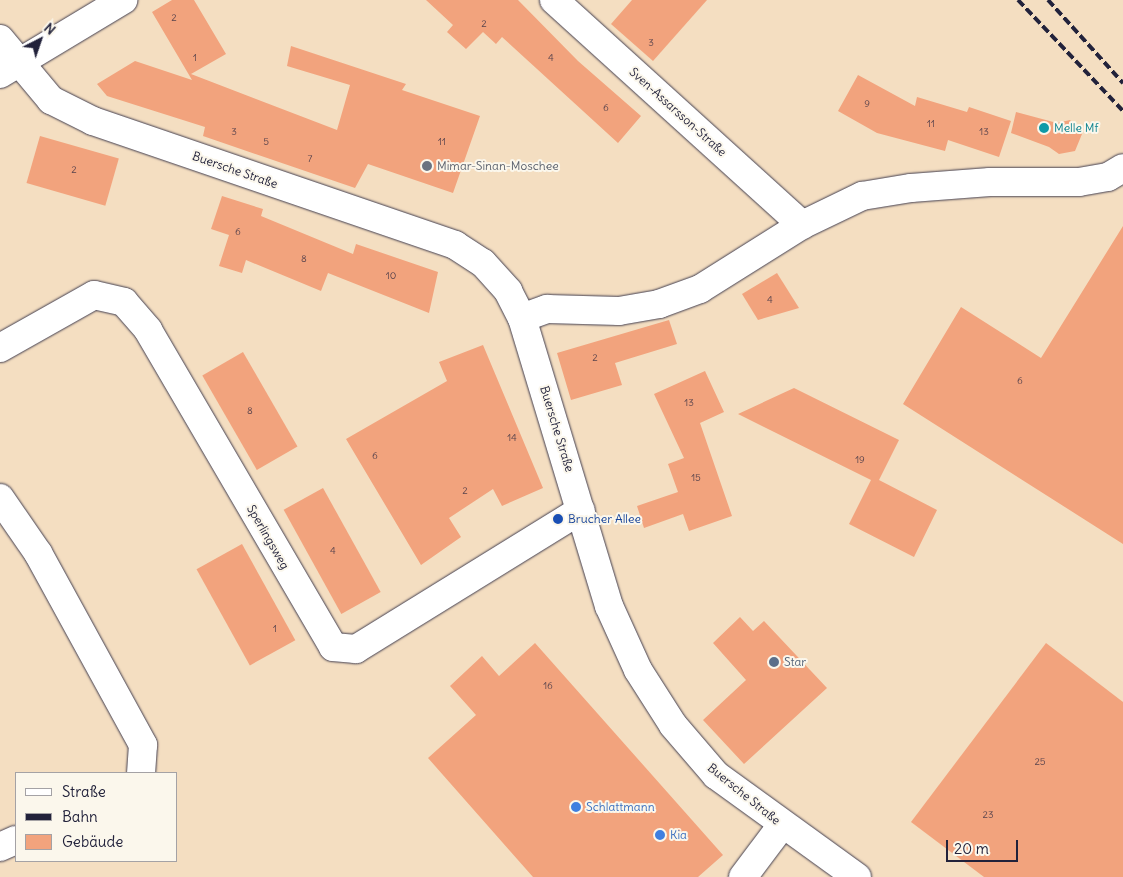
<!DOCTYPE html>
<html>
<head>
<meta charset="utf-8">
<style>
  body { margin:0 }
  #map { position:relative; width:1123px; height:877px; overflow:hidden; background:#f4dec1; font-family:Delius,sans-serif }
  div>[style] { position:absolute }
  .building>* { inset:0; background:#f2a37d; transform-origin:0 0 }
  .roads { filter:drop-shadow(0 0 1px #423e4f) drop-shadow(0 0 1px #423e4f) }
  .minor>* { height:28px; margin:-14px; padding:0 14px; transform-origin:14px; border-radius:14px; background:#fff }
  .major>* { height:28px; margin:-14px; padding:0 14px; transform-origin:14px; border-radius:14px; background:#fff }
  .rail>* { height:4px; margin-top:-2px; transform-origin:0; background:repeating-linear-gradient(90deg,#22223b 0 8px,transparent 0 12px) }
  .dots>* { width:14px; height:14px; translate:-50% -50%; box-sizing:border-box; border:2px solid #fbf7ec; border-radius:50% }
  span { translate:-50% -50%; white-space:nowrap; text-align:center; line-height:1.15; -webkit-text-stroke:4px #fbf7ec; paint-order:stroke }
  .number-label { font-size:10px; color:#56424c }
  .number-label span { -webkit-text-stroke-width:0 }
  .street-label { font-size:12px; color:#22223b }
  .culture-label { font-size:12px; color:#0d838f }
  .left { translate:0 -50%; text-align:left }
  .worship-label { font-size:12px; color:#5b616d }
  .transit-label { font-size:12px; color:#164399 }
  .service-label { font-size:12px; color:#4e5e75 }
  .shop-label { font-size:12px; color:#366cbe }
  .legend { position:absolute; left:15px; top:772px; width:162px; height:90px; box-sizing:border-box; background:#fbf7ec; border:1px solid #a4a2a5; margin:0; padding:6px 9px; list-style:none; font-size:15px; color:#22223b }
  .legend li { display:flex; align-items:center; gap:10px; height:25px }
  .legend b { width:25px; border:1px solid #a4a2a5 }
  .north { position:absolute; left:15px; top:15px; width:50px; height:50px; -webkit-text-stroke:4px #fbf7ec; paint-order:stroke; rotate:41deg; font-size:14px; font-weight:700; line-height:20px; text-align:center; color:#22223b }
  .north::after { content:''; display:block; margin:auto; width:18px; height:22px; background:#22223b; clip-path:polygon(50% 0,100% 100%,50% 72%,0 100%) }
  .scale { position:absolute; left:946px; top:840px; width:72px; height:22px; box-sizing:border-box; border:2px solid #22223b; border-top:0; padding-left:6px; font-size:15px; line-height:18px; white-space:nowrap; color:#22223b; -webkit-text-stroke:4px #fbf7ec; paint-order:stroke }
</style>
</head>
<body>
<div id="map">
  <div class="building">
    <div style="clip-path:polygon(172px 0,194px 0,226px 54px,191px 74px,337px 130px,350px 85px,287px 66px,291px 46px,406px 84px,402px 90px,480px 116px,453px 193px,368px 164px,355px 188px,203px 136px,205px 127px,107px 96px,97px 84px,135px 61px,192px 80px,152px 12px)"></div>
    <div style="clip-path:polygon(426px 0,518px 0,578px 61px,641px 116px,618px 143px,502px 37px,496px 44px,483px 32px,466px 49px,447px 32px,453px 25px)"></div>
    <div style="clip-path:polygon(632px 0,707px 0,653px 61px,611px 24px)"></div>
    <div style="clip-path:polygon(858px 75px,915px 106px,917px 97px,967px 112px,969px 107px,1011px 121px,999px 157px,948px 140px,945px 151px,877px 133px,838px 111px)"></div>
    <div style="clip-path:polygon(1016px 112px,1057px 123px,1070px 120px,1082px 134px,1075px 151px,1059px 154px,1049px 147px,1011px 133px)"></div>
    <div style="left:40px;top:136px;width:82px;height:49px;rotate:16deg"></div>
    <div style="clip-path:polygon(222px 196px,263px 209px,261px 216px,353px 254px,356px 244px,438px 272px,429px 313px,328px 273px,321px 291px,246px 260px,242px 273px,219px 266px,229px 235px,211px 229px)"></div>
    <div style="clip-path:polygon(1123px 226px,1123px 544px,903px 404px,961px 307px,1041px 358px)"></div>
    <div style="clip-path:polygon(777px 273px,799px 308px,758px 320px,742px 294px)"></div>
    <div style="clip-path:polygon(669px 320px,677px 344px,615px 363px,622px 385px,571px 400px,557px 353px)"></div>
    <div style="clip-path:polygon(483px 345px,543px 488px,502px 506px,493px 489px,449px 518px,461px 537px,421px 565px,346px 439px,447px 381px,439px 362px)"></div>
    <div style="left:243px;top:352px;width:109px;height:47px;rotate:60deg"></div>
    <div style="clip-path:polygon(705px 371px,724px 412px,700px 423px,732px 516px,689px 531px,683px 514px,644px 528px,637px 506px,678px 492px,668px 464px,684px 458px,654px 394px)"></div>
    <div style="clip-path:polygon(794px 388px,899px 440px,879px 480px,937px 510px,914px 557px,849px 524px,871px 480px,738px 414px)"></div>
    <div style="left:323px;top:488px;width:119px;height:45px;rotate:61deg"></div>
    <div style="left:242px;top:544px;width:110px;height:52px;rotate:61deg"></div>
    <div style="clip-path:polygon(740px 617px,753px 631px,764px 621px,827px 688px,744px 764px,703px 720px,746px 680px,713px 643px)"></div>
    <div style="clip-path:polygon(535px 643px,723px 855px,698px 877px,533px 877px,428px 758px,476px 715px,450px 686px,482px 656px,499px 676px)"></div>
    <div style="clip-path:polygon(1046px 643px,1123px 702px,1123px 877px,984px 877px,911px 822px)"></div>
  </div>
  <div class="roads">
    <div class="minor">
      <div style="left:554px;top:0;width:335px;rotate:42.2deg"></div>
      <div style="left:0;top:74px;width:144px;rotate:-31deg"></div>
      <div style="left:522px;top:318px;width:27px;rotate:-20deg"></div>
      <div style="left:547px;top:309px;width:72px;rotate:1.6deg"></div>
      <div style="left:619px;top:311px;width:41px;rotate:-9.9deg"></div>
      <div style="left:659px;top:304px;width:44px;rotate:-20.1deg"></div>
      <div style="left:700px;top:289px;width:120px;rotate:-32.1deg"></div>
      <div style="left:802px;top:225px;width:67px;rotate:-25.8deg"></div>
      <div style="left:862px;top:196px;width:50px;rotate:-9.3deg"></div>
      <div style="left:911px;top:188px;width:79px;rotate:-4.3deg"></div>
      <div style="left:990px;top:182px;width:89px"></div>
      <div style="left:1079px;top:182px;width:29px;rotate:-10deg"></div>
      <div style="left:1108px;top:177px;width:17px;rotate:-31deg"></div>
      <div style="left:0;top:348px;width:108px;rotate:-29.4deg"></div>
      <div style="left:94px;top:295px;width:31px;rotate:13deg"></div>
      <div style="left:124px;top:302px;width:37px;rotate:49deg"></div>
      <div style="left:148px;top:330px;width:367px;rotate:59.7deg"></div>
      <div style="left:333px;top:647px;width:23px;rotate:5deg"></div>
      <div style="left:356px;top:649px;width:264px;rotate:-31.7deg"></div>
      <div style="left:0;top:498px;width:67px;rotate:55.4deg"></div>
      <div style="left:38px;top:553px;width:219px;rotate:61.3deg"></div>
      <div style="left:143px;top:745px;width:28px;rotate:94deg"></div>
      <div style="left:0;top:847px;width:17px;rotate:-24deg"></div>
      <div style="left:743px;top:877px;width:65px;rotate:-53.1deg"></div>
    </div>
    <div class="major">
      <div style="left:0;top:39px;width:80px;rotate:50.1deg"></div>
      <div style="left:51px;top:100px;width:47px;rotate:26.6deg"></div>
      <div style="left:93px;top:121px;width:383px;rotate:18.9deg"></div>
      <div style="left:455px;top:245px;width:33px;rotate:33deg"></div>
      <div style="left:483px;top:263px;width:38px;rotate:48deg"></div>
      <div style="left:508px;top:291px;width:30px;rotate:63deg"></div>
      <div style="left:522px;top:318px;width:301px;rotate:73.2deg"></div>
      <div style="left:609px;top:606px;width:70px;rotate:65.6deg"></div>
      <div style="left:638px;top:670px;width:65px;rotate:57.5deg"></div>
      <div style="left:673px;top:725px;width:66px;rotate:49.3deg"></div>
      <div style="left:716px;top:775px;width:174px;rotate:35.9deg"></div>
    </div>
  </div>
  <div class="rail">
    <div style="left:1018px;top:0;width:153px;rotate:46.6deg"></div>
    <div style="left:1048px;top:0;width:112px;rotate:47.9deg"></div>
  </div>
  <div class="dots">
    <div style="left:1044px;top:128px;background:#0f9aa8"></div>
    <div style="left:427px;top:166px;background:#6b7280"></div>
    <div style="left:558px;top:519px;background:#1a4fb4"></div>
    <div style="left:774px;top:662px;background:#5c6f8a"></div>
    <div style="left:576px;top:807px;background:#3f7fe0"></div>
    <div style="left:660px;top:835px;background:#3f7fe0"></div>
  </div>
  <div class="number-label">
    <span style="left:174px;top:18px">2</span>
    <span style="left:484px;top:24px">2</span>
    <span style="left:651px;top:43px">3</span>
    <span style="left:195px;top:58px">1</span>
    <span style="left:551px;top:58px">4</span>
    <span style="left:867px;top:104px">9</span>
    <span style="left:606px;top:108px">6</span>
    <span style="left:931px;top:124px">11</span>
    <span style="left:234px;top:132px">3</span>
    <span style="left:984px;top:132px">13</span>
    <span style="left:266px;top:142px">5</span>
    <span style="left:442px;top:142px">11</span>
    <span style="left:310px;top:159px">7</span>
    <span style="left:74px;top:170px">2</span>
    <span style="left:238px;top:232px">6</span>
    <span style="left:304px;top:259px">8</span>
    <span style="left:391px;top:276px">10</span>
    <span style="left:770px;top:300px">4</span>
    <span style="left:595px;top:358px">2</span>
    <span style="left:1020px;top:381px">6</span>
    <span style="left:689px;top:403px">13</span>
    <span style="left:250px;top:411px">8</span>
    <span style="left:512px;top:438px">14</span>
    <span style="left:375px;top:456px">6</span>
    <span style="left:860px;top:460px">19</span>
    <span style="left:696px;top:478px">15</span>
    <span style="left:465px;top:491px">2</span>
    <span style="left:333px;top:551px">4</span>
    <span style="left:275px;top:629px">1</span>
    <span style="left:548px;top:686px">16</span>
    <span style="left:1040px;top:762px">25</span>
    <span style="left:988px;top:815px">23</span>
  </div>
  <div class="street-label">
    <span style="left:678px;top:112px;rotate:42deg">Sven-Assarsson-Straße</span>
    <span style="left:235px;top:170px;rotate:19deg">Buersche Straße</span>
    <span style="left:557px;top:429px;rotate:73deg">Buersche Straße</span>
    <span style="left:268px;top:537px;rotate:60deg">Sperlingsweg</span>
    <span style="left:744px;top:794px;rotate:39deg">Buersche Straße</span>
  </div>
  <div class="culture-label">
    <span class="left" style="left:1054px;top:128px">Melle Mf</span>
  </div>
  <div class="worship-label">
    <span class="left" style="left:437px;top:166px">Mimar-Sinan-Moschee</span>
  </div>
  <div class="transit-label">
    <span class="left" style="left:568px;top:519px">Brucher Allee</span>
  </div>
  <div class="service-label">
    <span class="left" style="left:784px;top:662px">Star</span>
  </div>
  <div class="shop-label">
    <span class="left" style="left:586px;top:807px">Schlattmann</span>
    <span class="left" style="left:670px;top:835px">Kia</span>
  </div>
  <ul class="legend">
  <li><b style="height:6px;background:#fff"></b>Straße</li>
  <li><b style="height:6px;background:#22223b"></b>Bahn</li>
  <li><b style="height:14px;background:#f2a37d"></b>Gebäude</li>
  </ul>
  <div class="north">N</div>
  <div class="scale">20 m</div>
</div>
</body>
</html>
